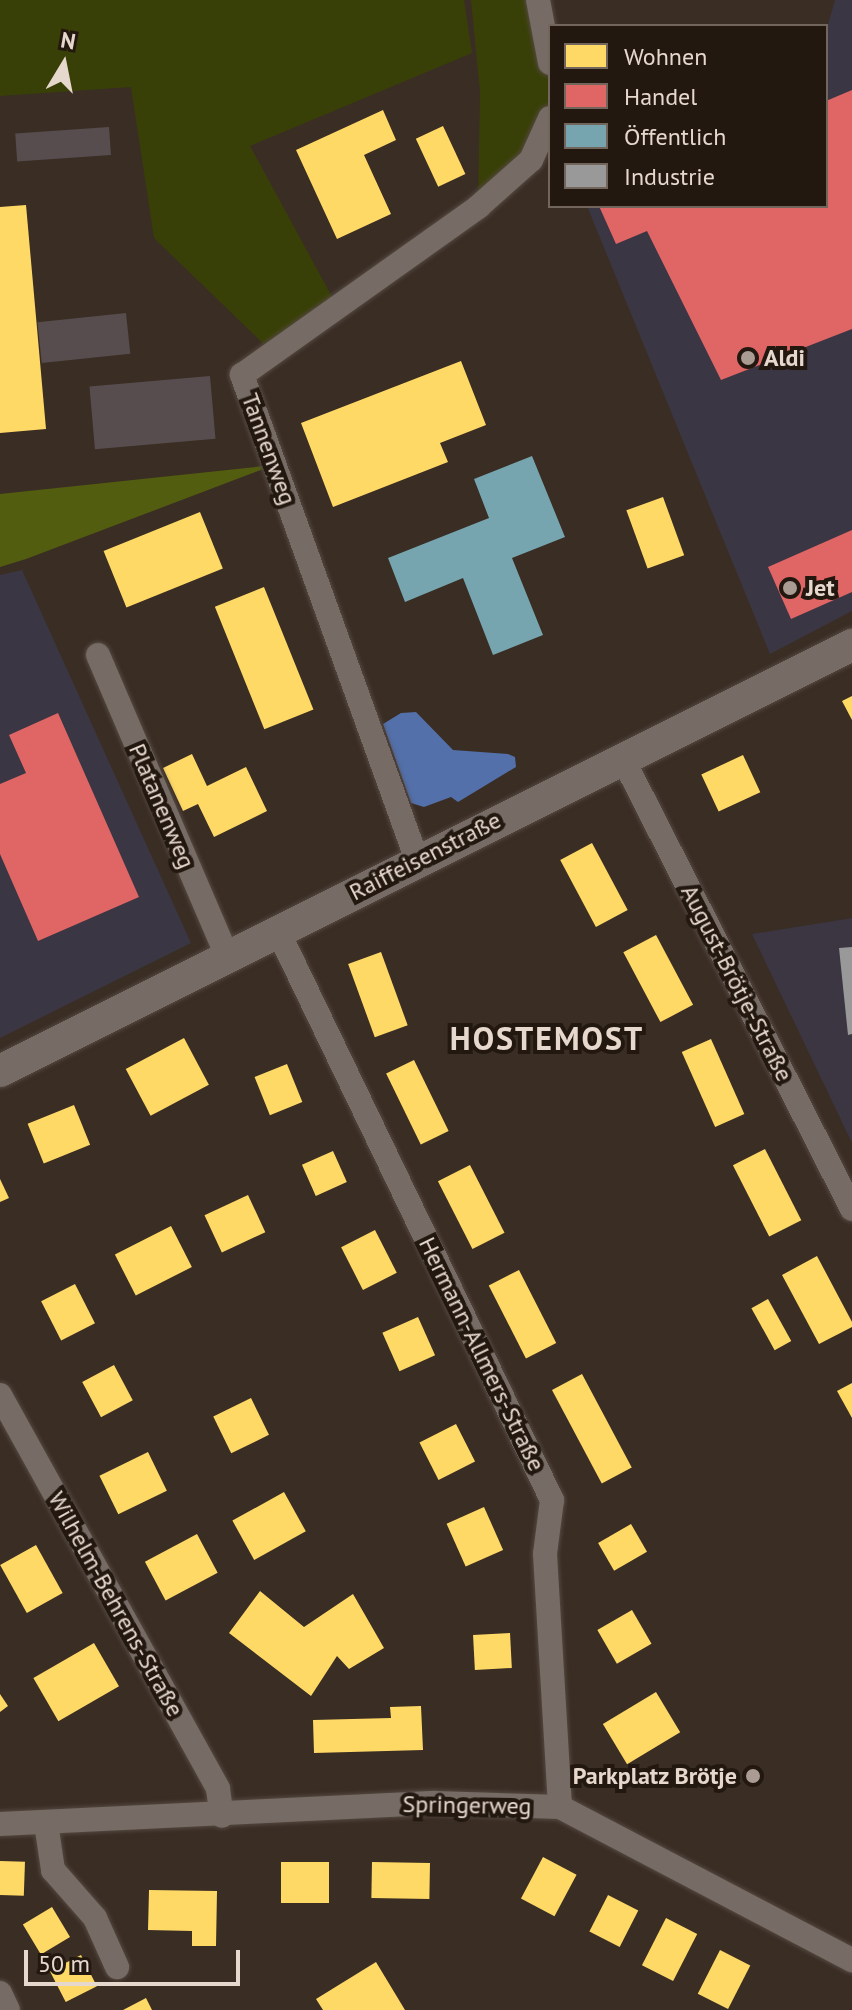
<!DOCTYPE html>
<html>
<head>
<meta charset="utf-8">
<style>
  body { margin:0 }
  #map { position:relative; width:852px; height:2010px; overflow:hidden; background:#3a2d24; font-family:"PT Sans",sans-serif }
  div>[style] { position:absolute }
  .commercial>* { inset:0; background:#3b3643 }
  .industrial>* { inset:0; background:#3c3542 }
  .green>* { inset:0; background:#394007 }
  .forest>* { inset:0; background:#535d0f }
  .water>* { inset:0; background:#5370aa }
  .homes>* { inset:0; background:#ffd966; transform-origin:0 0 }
  .shops>* { inset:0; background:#e06666 }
  .public>* { inset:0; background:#76a5af }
  .industry>* { inset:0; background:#999 }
  .building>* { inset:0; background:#574d4e; transform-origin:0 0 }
  .roads { filter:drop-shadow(0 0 2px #544841) drop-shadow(0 0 2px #544841) }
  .minor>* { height:24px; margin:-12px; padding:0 12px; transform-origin:12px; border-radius:12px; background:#766c65 }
  .tertiary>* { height:32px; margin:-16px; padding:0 16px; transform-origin:16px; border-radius:16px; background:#766c65 }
  .dots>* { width:22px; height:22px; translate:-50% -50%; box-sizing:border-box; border:4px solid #221810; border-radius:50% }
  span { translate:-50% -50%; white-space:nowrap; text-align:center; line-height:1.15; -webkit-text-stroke:8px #221810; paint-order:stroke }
  .poi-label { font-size:24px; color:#e7d8cd; font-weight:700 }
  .left { translate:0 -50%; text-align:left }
  .right { translate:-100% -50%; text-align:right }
  .street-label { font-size:24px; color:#e7d8cd }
  .district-label { font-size:32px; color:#e7d8cd; font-weight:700; letter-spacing:2px }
  .legend { position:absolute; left:548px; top:24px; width:280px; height:184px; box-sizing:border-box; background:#221810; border:2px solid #71655c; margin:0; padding:10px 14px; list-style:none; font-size:24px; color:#e7d8cd }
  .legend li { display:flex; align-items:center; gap:16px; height:40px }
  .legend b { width:40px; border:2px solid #71655c }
  .north { position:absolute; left:24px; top:24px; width:80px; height:80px; -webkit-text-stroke:6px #221810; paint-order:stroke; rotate:10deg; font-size:22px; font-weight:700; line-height:32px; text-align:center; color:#e7d8cd }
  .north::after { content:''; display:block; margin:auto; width:28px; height:36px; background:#e7d8cd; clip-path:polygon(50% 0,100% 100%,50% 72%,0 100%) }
  .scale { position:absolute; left:24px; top:1950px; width:216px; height:36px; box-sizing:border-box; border:4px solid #e7d8cd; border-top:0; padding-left:10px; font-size:24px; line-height:28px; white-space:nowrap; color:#e7d8cd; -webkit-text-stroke:6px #221810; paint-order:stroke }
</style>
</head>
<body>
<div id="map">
  <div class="commercial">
    <div style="clip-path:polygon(835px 0,852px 0,852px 611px,770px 654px,587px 206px,826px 206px,826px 32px)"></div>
    <div style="clip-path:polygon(22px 570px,191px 943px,0 1038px,0 575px)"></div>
  </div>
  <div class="industrial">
    <div style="clip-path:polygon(852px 918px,852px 1143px,752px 934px)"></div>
  </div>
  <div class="green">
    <div style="clip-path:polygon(0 0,464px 0,472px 53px,250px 146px,337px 306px,273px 353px,154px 238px,131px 87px,0 96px)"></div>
    <div style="clip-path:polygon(471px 0,538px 0,550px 63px,550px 118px,478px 207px,480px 91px)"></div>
  </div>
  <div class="forest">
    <div style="clip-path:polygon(274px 465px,26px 559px,0 567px,0 494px)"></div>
  </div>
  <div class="water">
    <div style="clip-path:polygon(416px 712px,453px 750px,508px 754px,515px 757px,516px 767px,458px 802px,451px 797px,424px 807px,411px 803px,383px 724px,401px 713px)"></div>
  </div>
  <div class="homes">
    <div style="clip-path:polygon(383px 110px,396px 140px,364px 155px,391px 214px,337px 239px,296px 150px)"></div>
    <div style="left:443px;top:126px;width:53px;height:30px;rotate:65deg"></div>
    <div style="clip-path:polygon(26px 205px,46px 429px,0 433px,0 207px)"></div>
    <div style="clip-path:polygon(461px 361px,486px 425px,440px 443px,448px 462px,333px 507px,301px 423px)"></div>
    <div style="left:663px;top:497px;width:62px;height:39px;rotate:70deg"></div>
    <div style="left:200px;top:512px;width:61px;height:104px;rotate:68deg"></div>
    <div style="left:264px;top:587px;width:132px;height:53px;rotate:68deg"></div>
    <div style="clip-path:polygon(852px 696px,852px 720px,842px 701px)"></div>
    <div style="clip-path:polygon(192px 754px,207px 786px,246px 767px,267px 811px,214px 837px,198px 804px,183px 811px,163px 768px)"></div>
    <div style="left:743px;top:755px;width:41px;height:46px;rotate:65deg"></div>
    <div style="left:592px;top:843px;width:76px;height:36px;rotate:62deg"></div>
    <div style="left:656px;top:935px;width:79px;height:37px;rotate:62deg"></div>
    <div style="left:381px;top:952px;width:78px;height:35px;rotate:70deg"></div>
    <div style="left:184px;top:1038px;width:53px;height:66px;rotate:62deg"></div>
    <div style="left:711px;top:1039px;width:82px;height:32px;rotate:66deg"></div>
    <div style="left:414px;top:1060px;width:79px;height:31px;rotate:64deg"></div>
    <div style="left:287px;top:1064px;width:41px;height:35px;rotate:68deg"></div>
    <div style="left:74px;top:1105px;width:43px;height:50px;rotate:68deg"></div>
    <div style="left:765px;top:1149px;width:80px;height:36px;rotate:63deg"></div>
    <div style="left:333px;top:1151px;width:34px;height:34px;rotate:66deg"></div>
    <div style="left:470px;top:1165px;width:76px;height:36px;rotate:63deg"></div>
    <div style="clip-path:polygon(0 1179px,9px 1198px,0 1202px)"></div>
    <div style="left:248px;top:1195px;width:41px;height:48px;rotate:65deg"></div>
    <div style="left:171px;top:1226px;width:46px;height:63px;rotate:63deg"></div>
    <div style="left:375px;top:1230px;width:48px;height:38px;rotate:63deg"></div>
    <div style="clip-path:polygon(817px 1256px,852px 1322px,852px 1327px,819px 1344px,782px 1275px)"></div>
    <div style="left:519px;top:1270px;width:82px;height:34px;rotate:63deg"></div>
    <div style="left:75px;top:1284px;width:44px;height:38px;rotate:63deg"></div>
    <div style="left:768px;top:1299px;width:48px;height:19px;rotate:61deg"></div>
    <div style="left:418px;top:1317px;width:42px;height:39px;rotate:66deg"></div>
    <div style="left:114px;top:1365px;width:40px;height:36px;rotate:62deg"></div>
    <div style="left:582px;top:1374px;width:106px;height:34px;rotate:62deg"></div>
    <div style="clip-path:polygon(852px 1383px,852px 1418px,837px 1391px)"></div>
    <div style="left:251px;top:1398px;width:41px;height:42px;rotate:64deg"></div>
    <div style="left:456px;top:1424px;width:42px;height:41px;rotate:63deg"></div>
    <div style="left:148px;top:1452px;width:43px;height:54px;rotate:64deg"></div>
    <div style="left:284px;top:1492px;width:45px;height:59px;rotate:61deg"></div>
    <div style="left:484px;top:1507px;width:47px;height:41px;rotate:66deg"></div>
    <div style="left:631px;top:1524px;width:32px;height:38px;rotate:60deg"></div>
    <div style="left:197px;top:1534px;width:44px;height:59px;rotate:62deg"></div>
    <div style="left:36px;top:1545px;width:55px;height:41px;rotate:61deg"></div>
    <div style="clip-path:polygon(260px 1591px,304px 1627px,353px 1594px,384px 1648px,349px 1669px,337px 1656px,311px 1696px,229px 1633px)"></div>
    <div style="left:632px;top:1610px;width:39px;height:40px;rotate:60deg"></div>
    <div style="left:510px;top:1633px;width:35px;height:37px;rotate:87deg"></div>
    <div style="left:94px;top:1643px;width:50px;height:70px;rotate:60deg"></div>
    <div style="left:656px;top:1692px;width:47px;height:62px;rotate:59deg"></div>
    <div style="clip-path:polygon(0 1694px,8px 1706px,0 1712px)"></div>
    <div style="clip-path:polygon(421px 1706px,423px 1750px,314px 1753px,313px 1720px,391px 1718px,390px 1707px)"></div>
    <div style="left:543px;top:1857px;width:38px;height:47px;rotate:28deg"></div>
    <div style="left:0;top:1861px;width:25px;height:34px;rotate:2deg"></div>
    <div style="left:329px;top:1862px;width:41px;height:48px;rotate:90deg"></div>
    <div style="left:372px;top:1862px;width:58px;height:36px;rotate:1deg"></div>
    <div style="clip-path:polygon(149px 1890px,217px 1891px,216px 1946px,192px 1946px,192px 1931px,148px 1930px)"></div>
    <div style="left:608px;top:1895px;width:34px;height:41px;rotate:27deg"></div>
    <div style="left:52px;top:1907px;width:35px;height:34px;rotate:59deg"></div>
    <div style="left:666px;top:1918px;width:35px;height:53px;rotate:27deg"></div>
    <div style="left:720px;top:1950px;width:34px;height:49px;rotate:27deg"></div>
    <div style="left:81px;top:1955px;width:35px;height:35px;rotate:63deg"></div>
    <div style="clip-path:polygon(376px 1962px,405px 2010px,323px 2010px,316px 1999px)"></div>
    <div style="clip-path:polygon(146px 1998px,152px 2010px,123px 2010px)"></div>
  </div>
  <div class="shops">
    <div style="clip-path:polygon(852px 90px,852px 329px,721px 380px,647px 231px,616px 244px,599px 206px,826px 206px,826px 101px)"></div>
    <div style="clip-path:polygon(852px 530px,852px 592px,791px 619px,768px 567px)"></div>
    <div style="clip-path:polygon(58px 713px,139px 897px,38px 941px,0 854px,0 784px,26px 773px,9px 735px)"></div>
  </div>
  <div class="public">
    <div style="clip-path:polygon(532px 456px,565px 537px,512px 558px,543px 635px,493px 655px,463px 578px,405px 602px,388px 558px,489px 518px,474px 479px)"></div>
  </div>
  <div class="industry">
    <div style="clip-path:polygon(852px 947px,852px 1034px,848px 1035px,839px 948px)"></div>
  </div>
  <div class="building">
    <div style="left:109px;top:127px;width:28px;height:94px;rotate:86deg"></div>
    <div style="left:126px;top:313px;width:41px;height:89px;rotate:84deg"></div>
    <div style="left:210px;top:376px;width:63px;height:121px;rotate:85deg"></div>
  </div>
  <div class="roads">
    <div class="minor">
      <div style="left:538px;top:0;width:64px;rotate:79.2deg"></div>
      <div style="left:98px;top:655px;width:327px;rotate:66.8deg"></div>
      <div style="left:622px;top:757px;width:507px;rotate:63.03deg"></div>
      <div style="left:417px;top:860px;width:516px;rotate:-109.84deg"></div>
      <div style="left:242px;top:375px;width:290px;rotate:-35.4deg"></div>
      <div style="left:478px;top:207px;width:71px;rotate:-41.6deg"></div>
      <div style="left:531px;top:160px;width:46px;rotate:-65.7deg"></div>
      <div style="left:278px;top:931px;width:632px;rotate:64.29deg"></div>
      <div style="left:552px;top:1500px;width:54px;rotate:97.4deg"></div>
      <div style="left:545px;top:1554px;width:253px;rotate:86.6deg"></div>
      <div style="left:0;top:1395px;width:450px;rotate:61deg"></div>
      <div style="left:218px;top:1789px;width:27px;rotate:82deg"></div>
      <div style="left:46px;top:1823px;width:48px;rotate:81.5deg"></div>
      <div style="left:53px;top:1870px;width:64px;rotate:48.8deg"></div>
      <div style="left:95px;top:1918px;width:54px;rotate:65.8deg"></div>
      <div style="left:0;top:1824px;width:436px;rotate:-2.8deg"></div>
      <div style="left:435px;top:1803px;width:125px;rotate:1.8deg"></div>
      <div style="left:560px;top:1807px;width:330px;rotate:27.7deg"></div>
      <div style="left:0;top:1993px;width:19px;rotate:65deg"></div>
    </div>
    <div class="tertiary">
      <div style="left:0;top:1071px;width:953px;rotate:-26.57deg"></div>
    </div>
  </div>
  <div class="dots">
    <div style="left:748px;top:358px;background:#aa9c92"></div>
    <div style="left:790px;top:588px;background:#aa9c92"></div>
    <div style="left:753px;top:1776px;background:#aa9c92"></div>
  </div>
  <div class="poi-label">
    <span class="left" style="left:764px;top:358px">Aldi</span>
    <span class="left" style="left:806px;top:588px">Jet</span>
    <span class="right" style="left:737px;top:1776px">Parkplatz Brötje</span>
  </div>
  <div class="street-label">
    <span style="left:269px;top:449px;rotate:70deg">Tannenweg</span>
    <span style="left:162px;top:806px;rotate:67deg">Platanenweg</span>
    <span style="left:425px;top:856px;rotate:-27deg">Raiffeisenstraße</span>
    <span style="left:737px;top:983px;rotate:63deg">August-Brötje-Straße</span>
    <span style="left:482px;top:1354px;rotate:64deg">Hermann-Allmers-Straße</span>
    <span style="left:116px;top:1604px;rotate:61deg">Wilhelm-Behrens-Straße</span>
    <span style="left:467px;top:1805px;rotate:1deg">Springerweg</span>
  </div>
  <div class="district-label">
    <span style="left:547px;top:1038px">HOSTEMOST</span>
  </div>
  <ul class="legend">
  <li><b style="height:22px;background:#ffd966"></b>Wohnen</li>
  <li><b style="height:22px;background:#e06666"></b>Handel</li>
  <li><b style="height:22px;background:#76a5af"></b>Öffentlich</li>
  <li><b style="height:22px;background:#999"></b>Industrie</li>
  </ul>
  <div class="north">N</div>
  <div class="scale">50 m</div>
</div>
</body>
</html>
